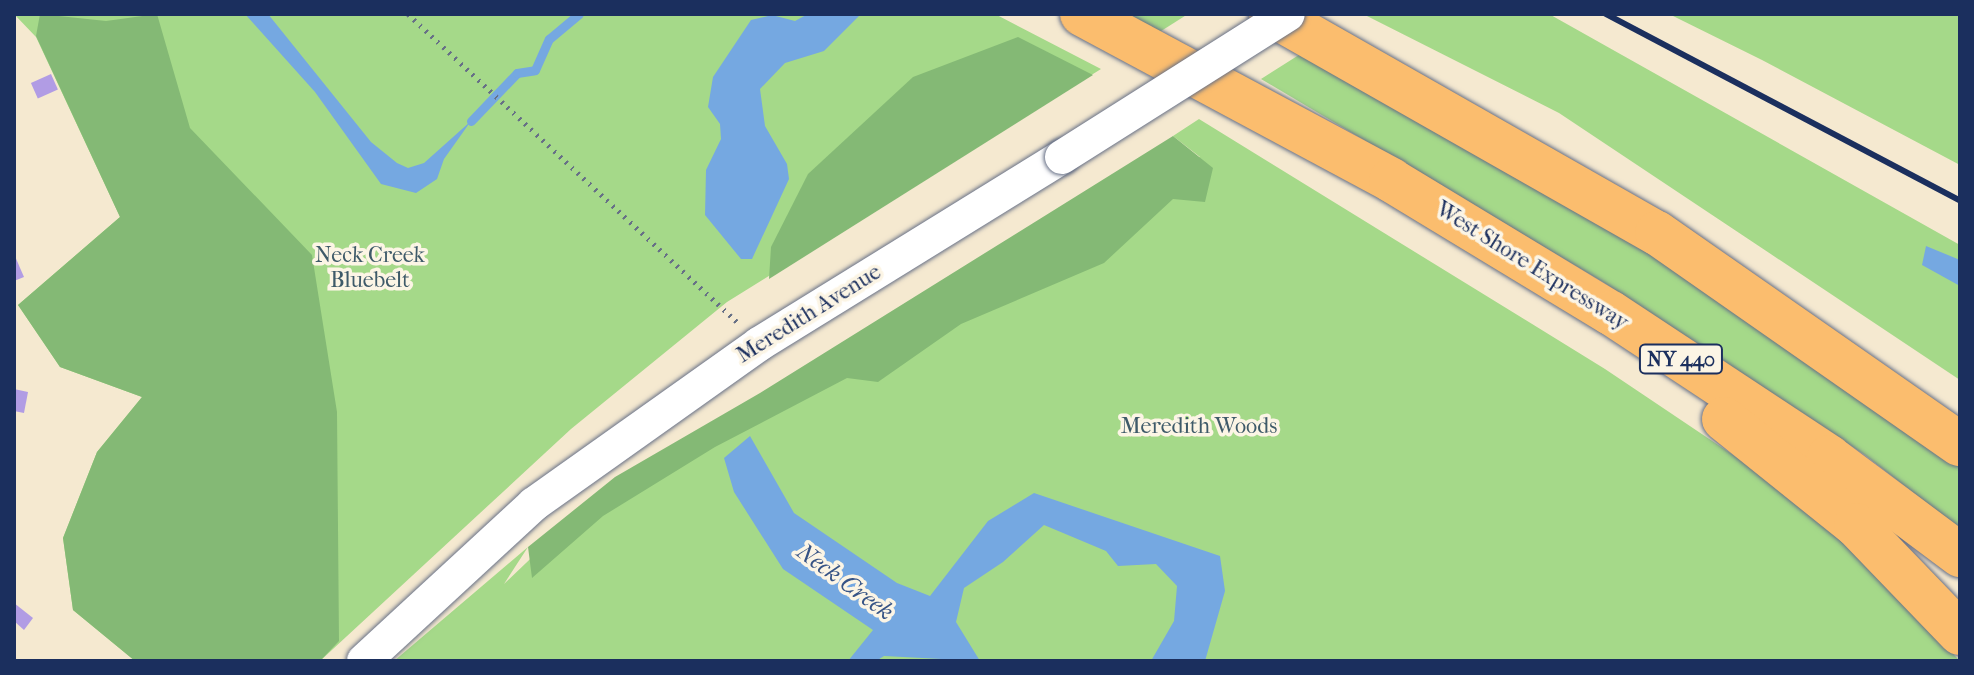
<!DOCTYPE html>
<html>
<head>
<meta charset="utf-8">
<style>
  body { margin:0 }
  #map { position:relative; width:1974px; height:675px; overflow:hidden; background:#f5e9d0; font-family:"IM FELL French Canon",serif }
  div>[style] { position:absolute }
  .green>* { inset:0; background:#a5d989 }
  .forest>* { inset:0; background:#84b975 }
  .water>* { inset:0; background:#75a8e1 }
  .stream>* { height:9px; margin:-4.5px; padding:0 4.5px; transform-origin:4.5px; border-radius:4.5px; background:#75a8e1 }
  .building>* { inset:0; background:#b19ce4; transform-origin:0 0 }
  .path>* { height:5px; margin-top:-2.5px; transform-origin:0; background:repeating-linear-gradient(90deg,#677086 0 2px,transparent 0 8px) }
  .roads { filter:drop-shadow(0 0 2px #677086) drop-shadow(0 0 2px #677086) }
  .minor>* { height:34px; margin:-17px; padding:0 17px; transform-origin:17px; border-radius:17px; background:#fff }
  .motorway>* { height:44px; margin:-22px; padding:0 22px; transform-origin:22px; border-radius:22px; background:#fbbd6e }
  .rail>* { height:6px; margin:-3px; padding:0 3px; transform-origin:3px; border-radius:3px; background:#1b2f5e }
  .bridges { filter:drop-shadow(0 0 2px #677086) drop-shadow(0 0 2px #677086) }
  .minor-bridge>* { height:34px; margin:-17px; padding:0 17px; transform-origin:17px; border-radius:17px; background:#fff }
  span { translate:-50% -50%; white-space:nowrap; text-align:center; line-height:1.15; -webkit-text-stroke:7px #fcf5e5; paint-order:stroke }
  .shield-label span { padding:2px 6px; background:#fcf5e5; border:2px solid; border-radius:6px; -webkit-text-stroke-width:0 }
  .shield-label { font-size:20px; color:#1b2f5e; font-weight:700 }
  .park-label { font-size:22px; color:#3e5a69 }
  .street-label { font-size:22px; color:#1b2f5e }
  .water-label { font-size:24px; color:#365385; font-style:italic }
  .frame { position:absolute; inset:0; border:16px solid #1b2f5e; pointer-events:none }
</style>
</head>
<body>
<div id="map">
  <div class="green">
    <div style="clip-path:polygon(14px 14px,995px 14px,1101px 69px,727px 302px,571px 429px,320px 661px,135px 661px,73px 610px,63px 538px,97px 452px,142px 397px,60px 367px,18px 305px,120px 217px,36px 37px)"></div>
    <div style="clip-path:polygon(1123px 14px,1188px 14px,1158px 33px)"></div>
    <div style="clip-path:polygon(1363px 14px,1549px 14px,1960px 245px,1960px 380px,1559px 113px)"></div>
    <div style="clip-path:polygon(1669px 14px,1960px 14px,1960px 165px,1762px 60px)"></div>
    <div style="clip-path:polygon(1302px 53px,1631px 237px,1960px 463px,1960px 529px,1865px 455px,1603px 282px,1261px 79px)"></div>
    <div style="clip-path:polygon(1199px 119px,1605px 369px,1809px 506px,1960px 661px,394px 661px,528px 547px,504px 584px,574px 517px,1200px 157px,1173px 136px)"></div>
  </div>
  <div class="forest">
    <div style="clip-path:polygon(40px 14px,106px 21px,157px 14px,190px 128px,312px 255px,337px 412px,339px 641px,320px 661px,135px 661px,73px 610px,63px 538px,97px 452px,142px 397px,60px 367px,18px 305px,120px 217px,36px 36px)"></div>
    <div style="clip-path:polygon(1018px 37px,1093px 75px,769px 279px,771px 247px,808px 174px,913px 77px)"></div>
    <div style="clip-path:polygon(1173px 136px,1213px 168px,1205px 202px,1173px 199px,1104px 263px,961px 324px,878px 382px,847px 378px,715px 447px,603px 516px,532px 578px,528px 547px,615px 477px,760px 393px)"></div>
  </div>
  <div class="water">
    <div style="clip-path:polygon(245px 14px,268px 14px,371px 142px,397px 163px,408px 168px,424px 163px,471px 121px,444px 159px,437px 179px,416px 193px,381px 184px,315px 92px)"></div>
    <div style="clip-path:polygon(808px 14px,861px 14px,824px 51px,785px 63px,760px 89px,765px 126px,787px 164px,789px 179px,752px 259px,741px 259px,705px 215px,706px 170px,721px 139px,720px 124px,708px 107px,713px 77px,751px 20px,772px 15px,795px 21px)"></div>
    <div style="clip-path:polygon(1926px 246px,1960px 260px,1960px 286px,1922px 265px)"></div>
    <div style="clip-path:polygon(750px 436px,794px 513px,897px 583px,930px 596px,988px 521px,1034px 493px,1220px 556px,1225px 591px,1205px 661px,1151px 661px,1174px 621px,1177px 586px,1156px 564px,1118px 566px,1106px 551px,1044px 525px,1003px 562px,964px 588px,956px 622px,980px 661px,884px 656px,876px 661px,848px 661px,873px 630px,783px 569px,734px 492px,724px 458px)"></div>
  </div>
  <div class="stream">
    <div style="left:471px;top:121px;width:66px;rotate:-46.2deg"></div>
    <div style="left:517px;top:73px;width:18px;rotate:-9deg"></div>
    <div style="left:535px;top:70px;width:34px;rotate:-66deg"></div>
    <div style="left:549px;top:39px;width:39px;rotate:-40deg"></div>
  </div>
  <div class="building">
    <div style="left:51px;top:74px;width:17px;height:22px;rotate:66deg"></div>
    <div style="clip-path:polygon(14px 254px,24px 277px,14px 281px)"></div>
    <div style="clip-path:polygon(14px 389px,28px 392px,24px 413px,14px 411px)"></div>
    <div style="clip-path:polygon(14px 603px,33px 618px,24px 630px,14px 621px)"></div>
  </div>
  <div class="path">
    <div style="left:408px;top:14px;width:451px;rotate:43.1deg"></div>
  </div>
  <div class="roads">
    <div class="minor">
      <div style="left:364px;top:661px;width:231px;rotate:-42.7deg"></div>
      <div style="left:534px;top:504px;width:276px;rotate:-35.4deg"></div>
      <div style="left:759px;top:344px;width:356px;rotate:-31.7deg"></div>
    </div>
    <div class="motorway">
      <div style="left:1082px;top:14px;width:351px;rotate:28.2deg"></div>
      <div style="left:1391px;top:180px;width:257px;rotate:31.2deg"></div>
      <div style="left:1611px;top:313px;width:261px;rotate:33.4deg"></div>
      <div style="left:1829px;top:457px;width:164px;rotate:36.8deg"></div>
      <div style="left:1271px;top:14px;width:444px;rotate:29.6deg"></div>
      <div style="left:1657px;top:233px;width:369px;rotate:34.9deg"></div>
      <div style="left:1724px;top:419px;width:169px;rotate:38.8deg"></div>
      <div style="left:1856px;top:525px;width:150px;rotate:46.1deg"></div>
    </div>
  </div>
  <div class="rail">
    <div style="left:1606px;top:14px;width:400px;rotate:27.8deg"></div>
  </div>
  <div class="bridges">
    <div class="minor-bridge">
      <div style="left:1062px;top:157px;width:267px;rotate:-32.3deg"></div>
    </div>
  </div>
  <div class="shield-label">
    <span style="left:1681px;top:359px">NY 440</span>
  </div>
  <div class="park-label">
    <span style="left:370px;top:268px">Neck Creek<br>Bluebelt</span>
    <span style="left:1199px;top:427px">Meredith Woods</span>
  </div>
  <div class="street-label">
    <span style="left:1532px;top:266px;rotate:32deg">West Shore Expressway</span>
    <span style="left:809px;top:314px;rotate:-32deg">Meredith Avenue</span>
  </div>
  <div class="water-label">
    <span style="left:845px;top:582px;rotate:36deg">Neck Creek</span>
  </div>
  <div class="frame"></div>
</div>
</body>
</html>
